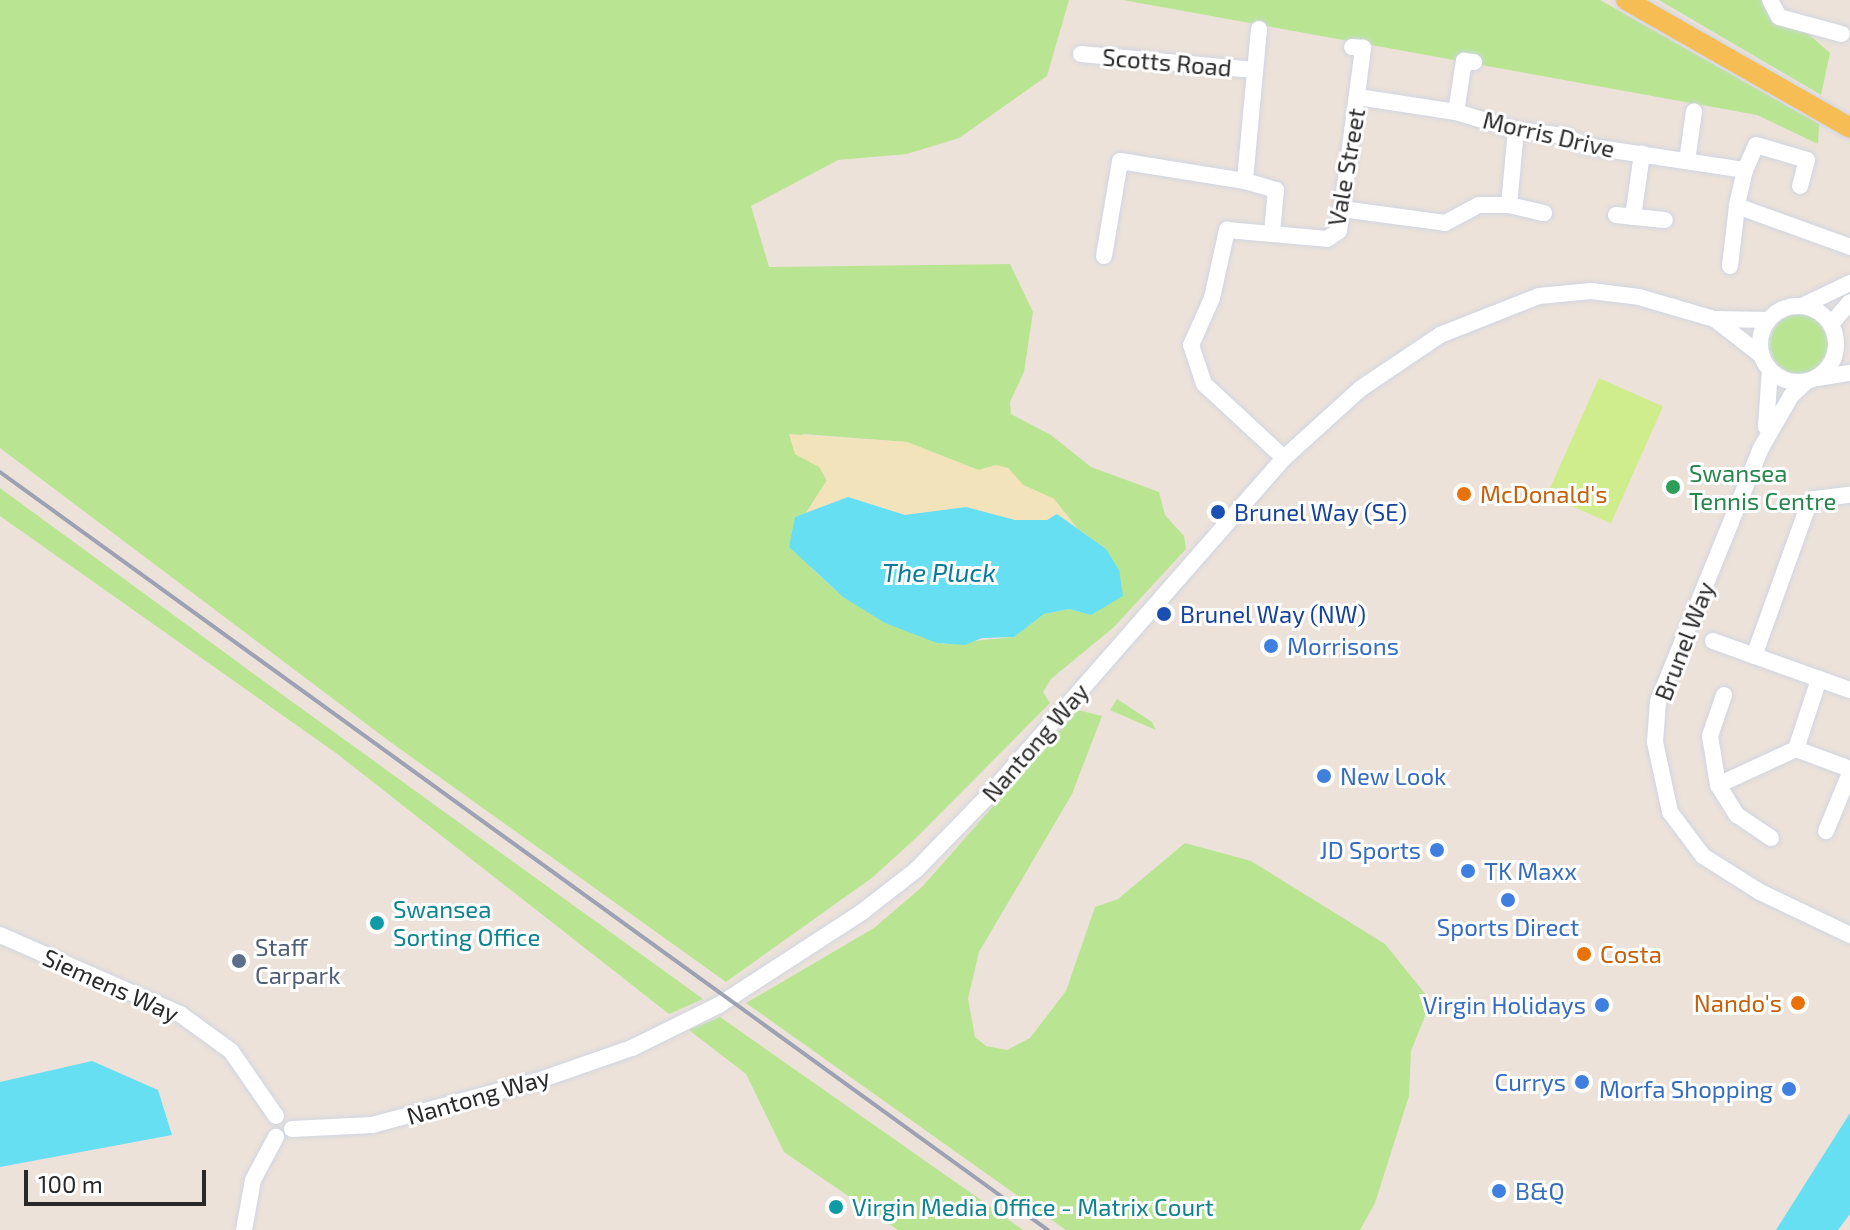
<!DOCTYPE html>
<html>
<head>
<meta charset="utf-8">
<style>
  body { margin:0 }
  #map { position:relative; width:1850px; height:1230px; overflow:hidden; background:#ece2d9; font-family:"Exo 2",sans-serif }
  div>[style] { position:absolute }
  .green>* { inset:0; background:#b9e593 }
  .round { border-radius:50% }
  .sand>* { inset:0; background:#f3e3ba }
  .pitch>* { inset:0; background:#d0ed8e; transform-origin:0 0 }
  .water>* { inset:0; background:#67dff3 }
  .roads { filter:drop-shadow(0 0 2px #cfd5e2) drop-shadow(0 0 2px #cfd5e2) }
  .minor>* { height:16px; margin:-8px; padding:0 8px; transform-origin:8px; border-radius:8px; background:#fff }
  .minor>.ring { margin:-8px; padding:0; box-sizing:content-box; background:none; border:16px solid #fff; border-radius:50% }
  .major>* { height:20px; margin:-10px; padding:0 10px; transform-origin:10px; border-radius:10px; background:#f6bd54 }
  .rail>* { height:4px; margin:-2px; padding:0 2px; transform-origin:2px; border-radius:2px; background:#9ca2b4 }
  .dots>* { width:22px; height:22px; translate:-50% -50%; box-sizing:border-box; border:4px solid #fff; border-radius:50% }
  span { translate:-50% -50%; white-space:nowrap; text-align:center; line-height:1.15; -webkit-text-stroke:6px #fff; paint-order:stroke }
  .street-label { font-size:24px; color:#292929 }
  .leisure-label { font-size:24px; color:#27864d }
  .left { translate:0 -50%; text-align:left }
  .food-label { font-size:24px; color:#c56008 }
  .right { translate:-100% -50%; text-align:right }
  .transit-label { font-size:24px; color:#164399 }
  .shop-label { font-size:24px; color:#366cbe }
  .culture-label { font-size:24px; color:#0d838f }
  .service-label { font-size:24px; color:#4e5e75 }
  .water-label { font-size:26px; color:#087c9d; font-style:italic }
  .scale { position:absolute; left:24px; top:1170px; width:182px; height:36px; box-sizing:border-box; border:4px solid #292929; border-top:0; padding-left:10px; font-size:24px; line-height:28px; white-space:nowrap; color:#292929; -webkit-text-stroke:6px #fff; paint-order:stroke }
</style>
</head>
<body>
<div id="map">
  <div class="green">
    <div style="clip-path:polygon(evenodd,0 0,1069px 0,1047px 76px,959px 138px,907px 154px,838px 160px,751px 206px,769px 267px,1010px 264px,1033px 312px,1024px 372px,1010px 402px,1011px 414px,1051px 435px,1091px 467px,1159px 492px,1165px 515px,1184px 536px,1186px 549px,1114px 627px,1051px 679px,1043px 692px,1050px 703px,917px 837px,873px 877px,726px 982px,389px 741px,0 448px,0 0,803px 434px,907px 442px,978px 470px,1008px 468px,1023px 485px,1054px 499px,1077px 528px,1106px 549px,1091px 615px,1069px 609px,1044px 614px,1014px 637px,943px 644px,887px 622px,843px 597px,811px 568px,795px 517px,806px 513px,827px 481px,820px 467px,795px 454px,803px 434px)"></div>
    <div style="clip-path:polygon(1123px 0,1600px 0,1819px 124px,1818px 144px,1757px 115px)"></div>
    <div style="clip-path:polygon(1659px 0,1770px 0,1830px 53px,1821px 95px)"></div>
    <div class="round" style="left:1770px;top:314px;width:60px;height:60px"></div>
    <div style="clip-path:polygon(0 488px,280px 693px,703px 999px,669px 1014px,336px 753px,0 516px)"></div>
    <div style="clip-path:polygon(1117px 699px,1152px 722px,1156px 730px,1110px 710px)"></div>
    <div style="clip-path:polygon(1078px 710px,1102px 716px,1072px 794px,979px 952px,968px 999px,975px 1037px,986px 1046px,1007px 1050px,1030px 1038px,1066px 991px,1095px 907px,1118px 899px,1185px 843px,1251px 861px,1385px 944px,1431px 1001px,1411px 1051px,1409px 1096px,1375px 1203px,1360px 1230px,1066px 1230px,746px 1003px,874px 928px,922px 887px)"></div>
    <div style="clip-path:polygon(720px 1017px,991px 1207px,1023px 1230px,898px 1230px,784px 1152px,746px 1074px,689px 1030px)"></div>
  </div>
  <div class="sand">
    <div style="clip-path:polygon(789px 434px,907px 442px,978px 470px,996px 465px,1008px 468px,1023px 485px,1054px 499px,1077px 528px,1057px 514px,1047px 520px,1015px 520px,966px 507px,905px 515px,848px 497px,806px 513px,827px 480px,819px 467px,795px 454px)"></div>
  </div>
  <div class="pitch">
    <div style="left:1599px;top:378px;width:70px;height:128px;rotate:24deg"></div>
  </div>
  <div class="water">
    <div style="clip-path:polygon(848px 497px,905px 515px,966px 507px,1015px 520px,1047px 520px,1057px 514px,1106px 549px,1119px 570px,1123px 596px,1091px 615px,1069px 609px,1044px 614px,1014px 637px,982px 638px,965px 645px,937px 643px,885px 623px,843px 597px,789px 547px,795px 517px)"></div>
    <div style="clip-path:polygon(92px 1061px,158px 1090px,172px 1135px,0 1167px,0 1082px)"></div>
    <div style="clip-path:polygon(1850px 1113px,1850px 1214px,1838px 1230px,1776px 1230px)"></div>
  </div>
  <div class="roads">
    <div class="minor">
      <div style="left:1770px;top:0;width:19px;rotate:62deg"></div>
      <div style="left:1779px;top:17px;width:65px;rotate:15.1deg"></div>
      <div style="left:1259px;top:29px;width:153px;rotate:95.3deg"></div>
      <div style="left:1245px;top:181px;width:32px;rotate:16deg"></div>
      <div style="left:1276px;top:190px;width:42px;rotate:95.4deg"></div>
      <div style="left:1081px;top:54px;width:174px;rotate:5.3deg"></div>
      <div style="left:1358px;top:97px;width:99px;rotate:8.7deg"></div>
      <div style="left:1456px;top:112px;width:63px;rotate:16.7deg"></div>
      <div style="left:1516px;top:130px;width:49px;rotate:7deg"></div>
      <div style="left:1565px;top:136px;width:23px;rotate:25deg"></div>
      <div style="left:1586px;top:146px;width:161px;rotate:8.6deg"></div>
      <div style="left:1745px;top:170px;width:37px;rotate:103deg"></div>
      <div style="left:1737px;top:206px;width:120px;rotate:19.9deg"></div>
      <div style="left:1456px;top:112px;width:52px;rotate:-81.1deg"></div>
      <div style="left:1464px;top:61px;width:10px;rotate:6deg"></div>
      <div style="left:1516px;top:130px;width:75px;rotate:95.3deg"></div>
      <div style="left:1509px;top:205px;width:36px;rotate:13deg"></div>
      <div style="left:1687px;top:161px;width:50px;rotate:-82deg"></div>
      <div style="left:1745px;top:170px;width:27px;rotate:-66deg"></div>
      <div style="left:1756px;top:145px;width:53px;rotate:16.4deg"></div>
      <div style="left:1807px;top:160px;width:27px;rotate:105deg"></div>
      <div style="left:1342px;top:209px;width:104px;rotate:7.7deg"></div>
      <div style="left:1445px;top:223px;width:38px;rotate:-28deg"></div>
      <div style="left:1479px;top:205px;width:30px"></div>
      <div style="left:1616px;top:215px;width:49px;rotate:5.8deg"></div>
      <div style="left:1633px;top:217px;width:64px;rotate:-81.9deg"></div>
      <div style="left:1104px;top:256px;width:96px;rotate:-80.4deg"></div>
      <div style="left:1120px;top:161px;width:127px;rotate:9.1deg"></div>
      <div style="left:1730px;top:266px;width:60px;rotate:-83.3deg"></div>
      <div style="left:1802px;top:306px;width:53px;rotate:-25.6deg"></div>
      <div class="ring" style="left:1760px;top:306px;width:60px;height:60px"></div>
      <div style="left:1716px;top:320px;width:58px;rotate:38deg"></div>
      <div style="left:1831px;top:324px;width:29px;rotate:-49deg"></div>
      <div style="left:1817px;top:378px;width:33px;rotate:-9deg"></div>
      <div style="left:1807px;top:381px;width:22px;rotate:137deg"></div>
      <div style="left:1791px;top:396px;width:60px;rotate:120deg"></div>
      <div style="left:1761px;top:448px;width:274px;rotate:112.1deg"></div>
      <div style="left:1658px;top:702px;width:40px;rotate:94.3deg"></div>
      <div style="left:1655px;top:742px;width:72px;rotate:77.9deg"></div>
      <div style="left:1670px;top:812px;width:55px;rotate:53.1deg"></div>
      <div style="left:1703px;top:856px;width:67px;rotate:32.3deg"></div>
      <div style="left:1760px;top:892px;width:100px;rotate:25.5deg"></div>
      <div style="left:1766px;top:427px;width:57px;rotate:-86deg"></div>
      <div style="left:1284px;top:458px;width:109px;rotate:-137.2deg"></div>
      <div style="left:1204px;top:384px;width:41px;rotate:-108.4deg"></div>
      <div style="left:1191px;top:345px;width:51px;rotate:-65.9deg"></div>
      <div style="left:1212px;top:298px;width:70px;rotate:-77.6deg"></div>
      <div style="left:1227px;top:230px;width:100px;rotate:5.1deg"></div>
      <div style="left:1327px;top:239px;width:14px;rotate:-34deg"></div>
      <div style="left:1339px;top:231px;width:185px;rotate:-82.5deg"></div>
      <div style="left:1363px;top:48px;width:11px;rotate:-175deg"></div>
      <div style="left:1713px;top:641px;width:145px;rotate:19.7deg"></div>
      <div style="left:1754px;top:656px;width:159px;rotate:-70.2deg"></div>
      <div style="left:1808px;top:506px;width:10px;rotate:-45deg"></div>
      <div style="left:1815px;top:499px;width:35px;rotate:-7deg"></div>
      <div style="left:1724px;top:695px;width:43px;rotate:108.9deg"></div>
      <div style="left:1710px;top:736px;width:50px;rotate:80.7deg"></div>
      <div style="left:1718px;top:785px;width:36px;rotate:58deg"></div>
      <div style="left:1737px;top:815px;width:41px;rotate:34.1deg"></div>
      <div style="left:1796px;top:749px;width:74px;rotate:-71.8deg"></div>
      <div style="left:1796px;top:749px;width:58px;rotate:20.3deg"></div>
      <div style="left:1718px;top:785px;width:86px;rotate:-24.8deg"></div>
      <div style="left:1826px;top:831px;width:63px;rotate:-67.5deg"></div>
      <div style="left:0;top:935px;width:197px;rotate:23.7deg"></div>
      <div style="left:180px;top:1014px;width:63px;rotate:36deg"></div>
      <div style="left:231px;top:1051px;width:79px;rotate:55.3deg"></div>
      <div style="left:292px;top:1129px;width:80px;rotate:-2.9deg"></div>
      <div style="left:372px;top:1125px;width:171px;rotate:-14.9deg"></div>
      <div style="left:537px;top:1081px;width:101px;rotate:-19.2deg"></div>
      <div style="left:632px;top:1048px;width:97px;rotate:-26.3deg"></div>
      <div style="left:719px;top:1005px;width:171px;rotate:-33deg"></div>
      <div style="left:862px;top:912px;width:68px;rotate:-37.9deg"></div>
      <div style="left:916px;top:870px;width:103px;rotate:-45.8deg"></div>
      <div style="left:988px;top:796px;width:449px;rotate:-48.8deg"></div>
      <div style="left:1284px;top:458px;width:103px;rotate:-42.2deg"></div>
      <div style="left:1360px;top:389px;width:97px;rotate:-34deg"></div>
      <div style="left:1440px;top:335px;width:106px;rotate:-21.5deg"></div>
      <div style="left:1539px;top:296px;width:52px;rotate:-5.5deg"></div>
      <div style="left:1591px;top:291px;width:48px;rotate:7.1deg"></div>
      <div style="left:1639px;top:297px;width:78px;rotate:16.3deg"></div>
      <div style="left:1714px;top:319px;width:54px;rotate:1.1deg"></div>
      <div style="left:244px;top:1230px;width:51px;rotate:-79.8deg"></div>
      <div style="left:253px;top:1180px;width:49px;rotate:-61.9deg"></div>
    </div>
    <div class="major">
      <div style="left:1626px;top:0;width:258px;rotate:29.7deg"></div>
    </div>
  </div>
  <div class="rail">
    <div style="left:0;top:472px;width:1293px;rotate:35.88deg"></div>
  </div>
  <div class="dots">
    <div style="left:1673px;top:487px;background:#2e9e5b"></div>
    <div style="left:1464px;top:494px;background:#e8710a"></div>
    <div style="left:1218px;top:512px;background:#1a4fb4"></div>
    <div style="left:1164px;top:614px;background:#1a4fb4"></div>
    <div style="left:1271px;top:646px;background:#3f7fe0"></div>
    <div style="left:1324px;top:776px;background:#3f7fe0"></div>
    <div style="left:1437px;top:850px;background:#3f7fe0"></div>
    <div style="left:1468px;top:871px;background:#3f7fe0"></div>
    <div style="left:1508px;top:900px;background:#3f7fe0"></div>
    <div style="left:377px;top:923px;background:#0f9aa8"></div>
    <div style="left:1584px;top:954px;background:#e8710a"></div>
    <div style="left:239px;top:961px;background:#5c6f8a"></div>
    <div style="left:1798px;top:1003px;background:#e8710a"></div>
    <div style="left:1602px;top:1005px;background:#3f7fe0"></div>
    <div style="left:1582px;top:1082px;background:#3f7fe0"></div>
    <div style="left:1789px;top:1089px;background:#3f7fe0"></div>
    <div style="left:1499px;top:1191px;background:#3f7fe0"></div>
    <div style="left:836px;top:1207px;background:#0f9aa8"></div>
  </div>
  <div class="street-label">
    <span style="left:1167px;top:62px;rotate:5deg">Scotts Road</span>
    <span style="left:1549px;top:134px;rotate:13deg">Morris Drive</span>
    <span style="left:1346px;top:167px;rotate:-80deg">Vale Street</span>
    <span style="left:1684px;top:641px;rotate:-69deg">Brunel Way</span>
    <span style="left:1035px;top:742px;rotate:-49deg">Nantong Way</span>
    <span style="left:111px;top:985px;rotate:24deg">Siemens Way</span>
    <span style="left:478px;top:1096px;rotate:-16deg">Nantong Way</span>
  </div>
  <div class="leisure-label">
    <span class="left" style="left:1689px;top:487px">Swansea<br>Tennis Centre</span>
  </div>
  <div class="food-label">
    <span class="left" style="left:1480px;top:494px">McDonald's</span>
    <span class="left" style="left:1600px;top:954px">Costa</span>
    <span class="right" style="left:1782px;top:1003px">Nando's</span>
  </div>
  <div class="transit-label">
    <span class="left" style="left:1234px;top:512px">Brunel Way (SE)</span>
    <span class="left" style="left:1180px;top:614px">Brunel Way (NW)</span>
  </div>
  <div class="shop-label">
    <span class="left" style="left:1287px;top:646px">Morrisons</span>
    <span class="left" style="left:1340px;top:776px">New Look</span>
    <span class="right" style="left:1421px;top:850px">JD Sports</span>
    <span class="left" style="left:1484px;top:871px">TK Maxx</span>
    <span style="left:1508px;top:927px">Sports Direct</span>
    <span class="right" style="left:1586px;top:1005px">Virgin Holidays</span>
    <span class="right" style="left:1566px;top:1082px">Currys</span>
    <span class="right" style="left:1773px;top:1089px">Morfa Shopping</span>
    <span class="left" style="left:1515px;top:1191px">B&amp;Q</span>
  </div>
  <div class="culture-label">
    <span class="left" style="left:393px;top:923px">Swansea<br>Sorting Office</span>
    <span class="left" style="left:852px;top:1207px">Virgin Media Office - Matrix Court</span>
  </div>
  <div class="service-label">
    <span class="left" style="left:255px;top:961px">Staff<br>Carpark</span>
  </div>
  <div class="water-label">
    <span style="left:939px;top:572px">The Pluck</span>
  </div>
  <div class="scale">100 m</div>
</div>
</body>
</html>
